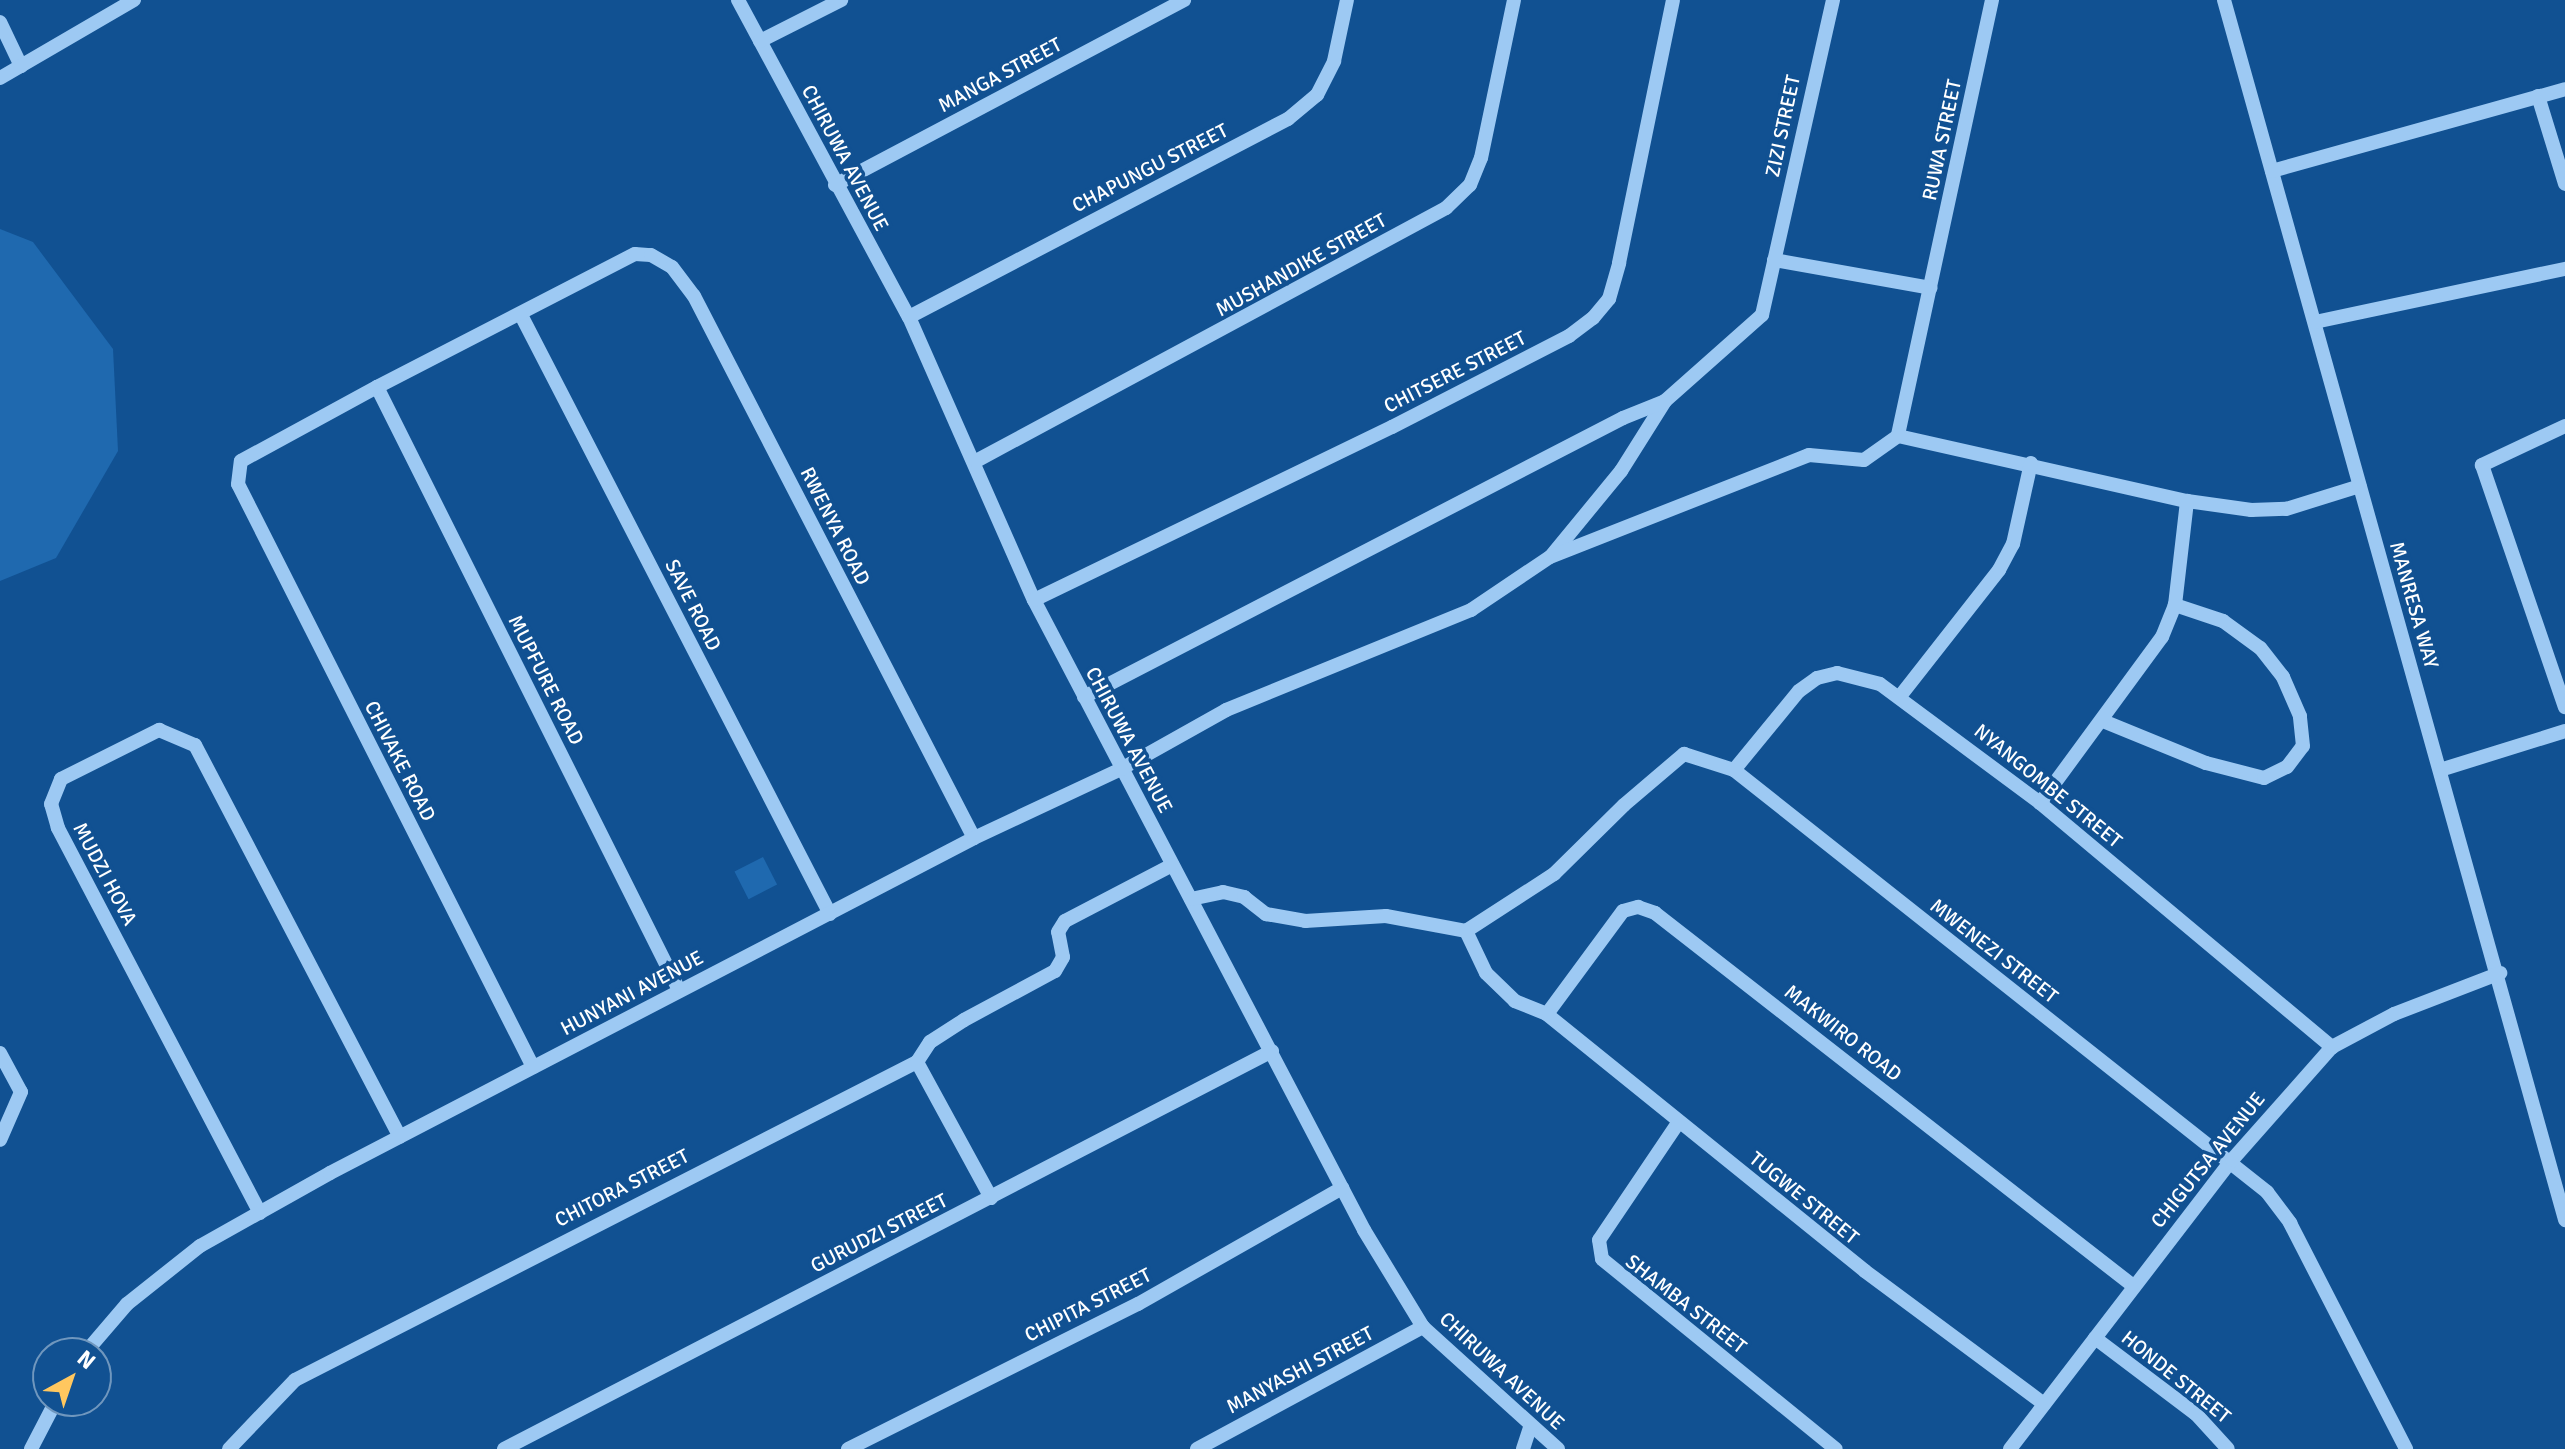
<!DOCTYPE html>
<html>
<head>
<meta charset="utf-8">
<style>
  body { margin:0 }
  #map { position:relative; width:2565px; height:1449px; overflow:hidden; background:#115192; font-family:Signika,sans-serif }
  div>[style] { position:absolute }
  .green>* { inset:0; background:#1f69af; transform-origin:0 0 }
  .minor>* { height:14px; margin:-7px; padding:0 7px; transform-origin:7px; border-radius:7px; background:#9dc9f3 }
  span { translate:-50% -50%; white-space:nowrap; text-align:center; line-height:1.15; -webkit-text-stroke:7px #115192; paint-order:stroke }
  .street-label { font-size:20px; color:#fff }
  .north { position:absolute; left:32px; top:1337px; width:80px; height:80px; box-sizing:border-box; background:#115192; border:2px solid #7097be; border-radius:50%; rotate:40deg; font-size:22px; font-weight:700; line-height:32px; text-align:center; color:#fff }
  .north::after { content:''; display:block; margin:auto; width:28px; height:36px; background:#ffc75f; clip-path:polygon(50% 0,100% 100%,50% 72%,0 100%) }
</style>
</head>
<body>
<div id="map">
  <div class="green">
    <div style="clip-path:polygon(0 229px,33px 242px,113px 349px,118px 451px,56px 558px,0 581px)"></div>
    <div style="left:763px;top:857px;width:31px;height:32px;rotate:63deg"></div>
  </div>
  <div class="minor">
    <div style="left:738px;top:0;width:360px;rotate:61.7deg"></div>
    <div style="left:909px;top:317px;width:309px;rotate:66.2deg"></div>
    <div style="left:1034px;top:600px;width:711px;rotate:62.35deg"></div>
    <div style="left:1364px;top:1230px;width:114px;rotate:58.7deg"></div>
    <div style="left:1423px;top:1327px;width:182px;rotate:42.1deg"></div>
    <div style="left:1992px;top:0;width:446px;rotate:102.2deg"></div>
    <div style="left:1898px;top:436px;width:296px;rotate:12.7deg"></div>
    <div style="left:2187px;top:501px;width:65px;rotate:8deg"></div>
    <div style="left:2251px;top:510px;width:35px;rotate:-2deg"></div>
    <div style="left:2286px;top:509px;width:77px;rotate:-17.3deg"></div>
    <div style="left:2224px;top:0;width:1267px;rotate:74.38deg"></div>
    <div style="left:0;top:22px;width:49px;rotate:64.5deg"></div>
    <div style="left:760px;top:41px;width:91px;rotate:-26.8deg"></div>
    <div style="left:0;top:78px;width:155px;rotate:-30.2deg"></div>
    <div style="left:2538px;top:96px;width:92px;rotate:72.9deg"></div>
    <div style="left:2272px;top:171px;width:304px;rotate:-15.6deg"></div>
    <div style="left:835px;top:185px;width:395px;rotate:-27.9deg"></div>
    <div style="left:1774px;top:260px;width:159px;rotate:10.1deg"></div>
    <div style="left:521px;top:315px;width:674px;rotate:62.71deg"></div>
    <div style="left:909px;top:317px;width:428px;rotate:-27.6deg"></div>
    <div style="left:1288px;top:119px;width:38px;rotate:-40deg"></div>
    <div style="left:1317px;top:95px;width:38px;rotate:-63deg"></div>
    <div style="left:1334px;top:61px;width:62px;rotate:-78deg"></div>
    <div style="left:2315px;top:322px;width:256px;rotate:-12deg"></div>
    <div style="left:377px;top:387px;width:674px;rotate:63.4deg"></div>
    <div style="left:2565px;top:426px;width:92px;rotate:154.8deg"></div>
    <div style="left:2482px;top:465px;width:256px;rotate:71.1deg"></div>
    <div style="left:976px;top:461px;width:534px;rotate:-28.29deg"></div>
    <div style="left:1446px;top:208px;width:33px;rotate:-44deg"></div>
    <div style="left:1470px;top:185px;width:29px;rotate:-68deg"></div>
    <div style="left:1481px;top:158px;width:161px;rotate:-78.2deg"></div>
    <div style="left:1552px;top:555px;width:109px;rotate:-50.6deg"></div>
    <div style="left:1621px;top:471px;width:83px;rotate:-57.8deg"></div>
    <div style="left:1665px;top:401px;width:130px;rotate:-41.6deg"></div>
    <div style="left:1762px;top:315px;width:323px;rotate:-77.3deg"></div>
    <div style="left:1034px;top:600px;width:398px;rotate:-25.8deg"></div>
    <div style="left:1392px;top:427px;width:199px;rotate:-27.2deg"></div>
    <div style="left:1569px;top:336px;width:30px;rotate:-37deg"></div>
    <div style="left:1593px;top:318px;width:25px;rotate:-50deg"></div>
    <div style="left:1609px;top:299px;width:37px;rotate:-74deg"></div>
    <div style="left:1619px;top:263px;width:268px;rotate:-78.4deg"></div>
    <div style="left:1901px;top:695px;width:159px;rotate:-51.9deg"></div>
    <div style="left:1999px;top:570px;width:30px;rotate:-62deg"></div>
    <div style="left:2013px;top:544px;width:83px;rotate:-77.5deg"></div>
    <div style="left:1084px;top:697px;width:607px;rotate:-27.37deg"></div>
    <div style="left:1623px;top:418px;width:45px;rotate:-22deg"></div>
    <div style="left:2103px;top:721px;width:111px;rotate:22.2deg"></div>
    <div style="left:2206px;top:763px;width:60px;rotate:14.5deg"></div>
    <div style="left:2264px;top:778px;width:25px;rotate:-26deg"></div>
    <div style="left:2287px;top:767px;width:26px;rotate:-53deg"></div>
    <div style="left:2303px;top:746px;width:30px;rotate:-96deg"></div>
    <div style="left:2300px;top:716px;width:43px;rotate:-113.6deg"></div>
    <div style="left:2283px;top:677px;width:37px;rotate:-128deg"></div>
    <div style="left:2260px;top:648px;width:46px;rotate:-143.9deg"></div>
    <div style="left:2223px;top:621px;width:51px;rotate:-161.6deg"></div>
    <div style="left:1734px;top:770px;width:102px;rotate:-50.6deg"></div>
    <div style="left:1799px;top:691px;width:22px;rotate:-36deg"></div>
    <div style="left:1817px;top:678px;width:21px;rotate:-14deg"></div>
    <div style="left:1837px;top:673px;width:44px;rotate:14.3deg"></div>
    <div style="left:1880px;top:684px;width:199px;rotate:36.6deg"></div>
    <div style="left:2040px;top:803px;width:381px;rotate:39.9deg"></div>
    <div style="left:2440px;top:770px;width:131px;rotate:-17.3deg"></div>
    <div style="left:2040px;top:803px;width:206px;rotate:-53.7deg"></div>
    <div style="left:2162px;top:637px;width:35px;rotate:-68deg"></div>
    <div style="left:2175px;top:605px;width:105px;rotate:-83.4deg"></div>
    <div style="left:1191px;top:899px;width:33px;rotate:-12deg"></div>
    <div style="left:1223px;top:892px;width:22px;rotate:13deg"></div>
    <div style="left:1244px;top:897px;width:28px;rotate:38deg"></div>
    <div style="left:1266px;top:914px;width:40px;rotate:10deg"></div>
    <div style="left:1305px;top:921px;width:81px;rotate:-3.5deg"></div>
    <div style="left:1386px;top:916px;width:81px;rotate:10.6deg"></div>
    <div style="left:1547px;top:1014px;width:128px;rotate:-53.6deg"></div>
    <div style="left:1623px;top:911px;width:16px;rotate:-15deg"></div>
    <div style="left:1638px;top:907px;width:18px;rotate:19deg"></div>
    <div style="left:1655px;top:913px;width:605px;rotate:37.95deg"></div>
    <div style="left:0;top:1053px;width:44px;rotate:61.7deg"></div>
    <div style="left:21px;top:1092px;width:52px;rotate:113.6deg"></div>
    <div style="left:917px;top:1062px;width:24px;rotate:-57deg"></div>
    <div style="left:930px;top:1042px;width:40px;rotate:-32.9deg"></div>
    <div style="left:964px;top:1020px;width:103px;rotate:-28.3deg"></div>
    <div style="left:1055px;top:971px;width:16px;rotate:-60deg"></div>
    <div style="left:1063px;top:957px;width:25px;rotate:-101deg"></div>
    <div style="left:1058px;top:932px;width:13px;rotate:-58deg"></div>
    <div style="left:1065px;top:921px;width:121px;rotate:-27.6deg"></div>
    <div style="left:533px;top:1067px;width:653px;rotate:-116.84deg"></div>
    <div style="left:238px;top:484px;width:23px;rotate:-83deg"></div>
    <div style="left:241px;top:461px;width:155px;rotate:-28.6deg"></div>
    <div style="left:377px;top:387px;width:290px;rotate:-27.3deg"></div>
    <div style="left:635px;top:254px;width:16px;rotate:4deg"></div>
    <div style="left:651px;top:255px;width:24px;rotate:30deg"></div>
    <div style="left:672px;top:267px;width:36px;rotate:53deg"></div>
    <div style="left:694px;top:296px;width:610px;rotate:62.68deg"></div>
    <div style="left:1678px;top:1123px;width:141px;rotate:124deg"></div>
    <div style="left:1599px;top:1240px;width:19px;rotate:81deg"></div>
    <div style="left:1602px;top:1259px;width:301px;rotate:39.1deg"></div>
    <div style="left:260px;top:1213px;width:435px;rotate:-117.7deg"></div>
    <div style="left:58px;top:828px;width:25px;rotate:-106deg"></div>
    <div style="left:51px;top:804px;width:27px;rotate:-68deg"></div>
    <div style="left:61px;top:779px;width:110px;rotate:-26.6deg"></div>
    <div style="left:159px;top:730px;width:39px;rotate:23deg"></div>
    <div style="left:195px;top:745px;width:442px;rotate:62.4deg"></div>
    <div style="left:2095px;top:1338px;width:126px;rotate:37deg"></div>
    <div style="left:2196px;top:1414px;width:47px;rotate:47.6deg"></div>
    <div style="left:85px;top:1353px;width:65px;rotate:-49.4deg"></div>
    <div style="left:127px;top:1304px;width:93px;rotate:-38.5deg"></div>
    <div style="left:200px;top:1246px;width:149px;rotate:-29.3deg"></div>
    <div style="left:330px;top:1173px;width:726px;rotate:-27.48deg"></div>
    <div style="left:974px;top:838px;width:162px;rotate:-25.1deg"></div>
    <div style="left:1121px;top:769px;width:120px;rotate:-29.3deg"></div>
    <div style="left:1226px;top:710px;width:265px;rotate:-22.2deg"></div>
    <div style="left:1471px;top:610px;width:95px;rotate:-33.9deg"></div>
    <div style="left:1550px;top:557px;width:278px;rotate:-21.5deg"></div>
    <div style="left:1809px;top:455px;width:55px;rotate:5.2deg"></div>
    <div style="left:1864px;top:460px;width:42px;rotate:-35.2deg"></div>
    <div style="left:2044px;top:1404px;width:223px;rotate:-143.4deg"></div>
    <div style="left:1865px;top:1271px;width:409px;rotate:-141.1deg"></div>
    <div style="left:1547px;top:1014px;width:35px;rotate:-158deg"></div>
    <div style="left:1515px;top:1001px;width:40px;rotate:-136deg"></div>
    <div style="left:1486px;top:973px;width:47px;rotate:-115.5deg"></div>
    <div style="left:1466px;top:931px;width:105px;rotate:-32.9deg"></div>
    <div style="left:1554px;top:874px;width:98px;rotate:-44.6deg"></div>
    <div style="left:1624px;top:805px;width:79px;rotate:-40.4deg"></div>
    <div style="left:1684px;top:754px;width:52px;rotate:17.7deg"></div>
    <div style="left:1734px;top:770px;width:680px;rotate:38.37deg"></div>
    <div style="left:2267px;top:1192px;width:39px;rotate:53deg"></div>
    <div style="left:2290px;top:1223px;width:254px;rotate:62.8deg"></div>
    <div style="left:31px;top:1449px;width:54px;rotate:-62.5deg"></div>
    <div style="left:229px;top:1449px;width:95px;rotate:-46.3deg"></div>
    <div style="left:295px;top:1380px;width:699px;rotate:-27.08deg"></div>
    <div style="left:917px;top:1062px;width:155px;rotate:61.4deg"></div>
    <div style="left:504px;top:1449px;width:865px;rotate:-27.39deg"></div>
    <div style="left:848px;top:1449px;width:324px;rotate:-26.6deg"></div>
    <div style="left:1138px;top:1304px;width:235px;rotate:-29.6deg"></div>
    <div style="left:1197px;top:1449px;width:257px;rotate:-28.4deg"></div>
    <div style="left:1523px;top:1449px;width:22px;rotate:-72deg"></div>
    <div style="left:2010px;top:1449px;width:364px;rotate:-52.5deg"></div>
    <div style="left:2232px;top:1160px;width:151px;rotate:-48.5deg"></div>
    <div style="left:2332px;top:1047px;width:70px;rotate:-28deg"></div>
    <div style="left:2394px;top:1014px;width:114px;rotate:-21.1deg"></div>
  </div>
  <div class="street-label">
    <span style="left:1000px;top:75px;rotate:-28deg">MANGA STREET</span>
    <span style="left:1783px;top:126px;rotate:-78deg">ZIZI STREET</span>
    <span style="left:1942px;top:140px;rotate:-78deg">RUWA STREET</span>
    <span style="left:845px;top:158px;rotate:62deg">CHIRUWA AVENUE</span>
    <span style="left:1150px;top:168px;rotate:-27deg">CHAPUNGU STREET</span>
    <span style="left:1301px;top:265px;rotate:-29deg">MUSHANDIKE STREET</span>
    <span style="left:1455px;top:372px;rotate:-27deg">CHITSERE STREET</span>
    <span style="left:835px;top:526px;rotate:63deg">RWENYA ROAD</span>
    <span style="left:693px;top:605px;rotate:63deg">SAVE ROAD</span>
    <span style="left:2414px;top:605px;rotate:74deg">MANRESA WAY</span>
    <span style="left:546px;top:680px;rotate:63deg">MUPFURE ROAD</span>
    <span style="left:1129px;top:740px;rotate:62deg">CHIRUWA AVENUE</span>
    <span style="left:400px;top:761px;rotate:63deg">CHIVAKE ROAD</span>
    <span style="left:2048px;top:786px;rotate:39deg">NYANGOMBE STREET</span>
    <span style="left:105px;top:874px;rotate:62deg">MUDZI HOVA</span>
    <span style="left:1994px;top:951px;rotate:38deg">MWENEZI STREET</span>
    <span style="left:632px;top:993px;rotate:-28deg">HUNYANI AVENUE</span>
    <span style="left:1843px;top:1033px;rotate:38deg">MAKWIRO ROAD</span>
    <span style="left:2208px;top:1160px;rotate:-51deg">CHIGUTSA AVENUE</span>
    <span style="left:622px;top:1188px;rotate:-27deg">CHITORA STREET</span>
    <span style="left:1804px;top:1198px;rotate:39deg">TUGWE STREET</span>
    <span style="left:879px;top:1233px;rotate:-27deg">GURUDZI STREET</span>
    <span style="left:1686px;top:1304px;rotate:38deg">SHAMBA STREET</span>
    <span style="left:1088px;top:1305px;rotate:-27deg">CHIPITA STREET</span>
    <span style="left:1300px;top:1370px;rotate:-28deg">MANYASHI STREET</span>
    <span style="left:1502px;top:1371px;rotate:43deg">CHIRUWA AVENUE</span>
    <span style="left:2176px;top:1377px;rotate:39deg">HONDE STREET</span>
  </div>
  <div class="north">N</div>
</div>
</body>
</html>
